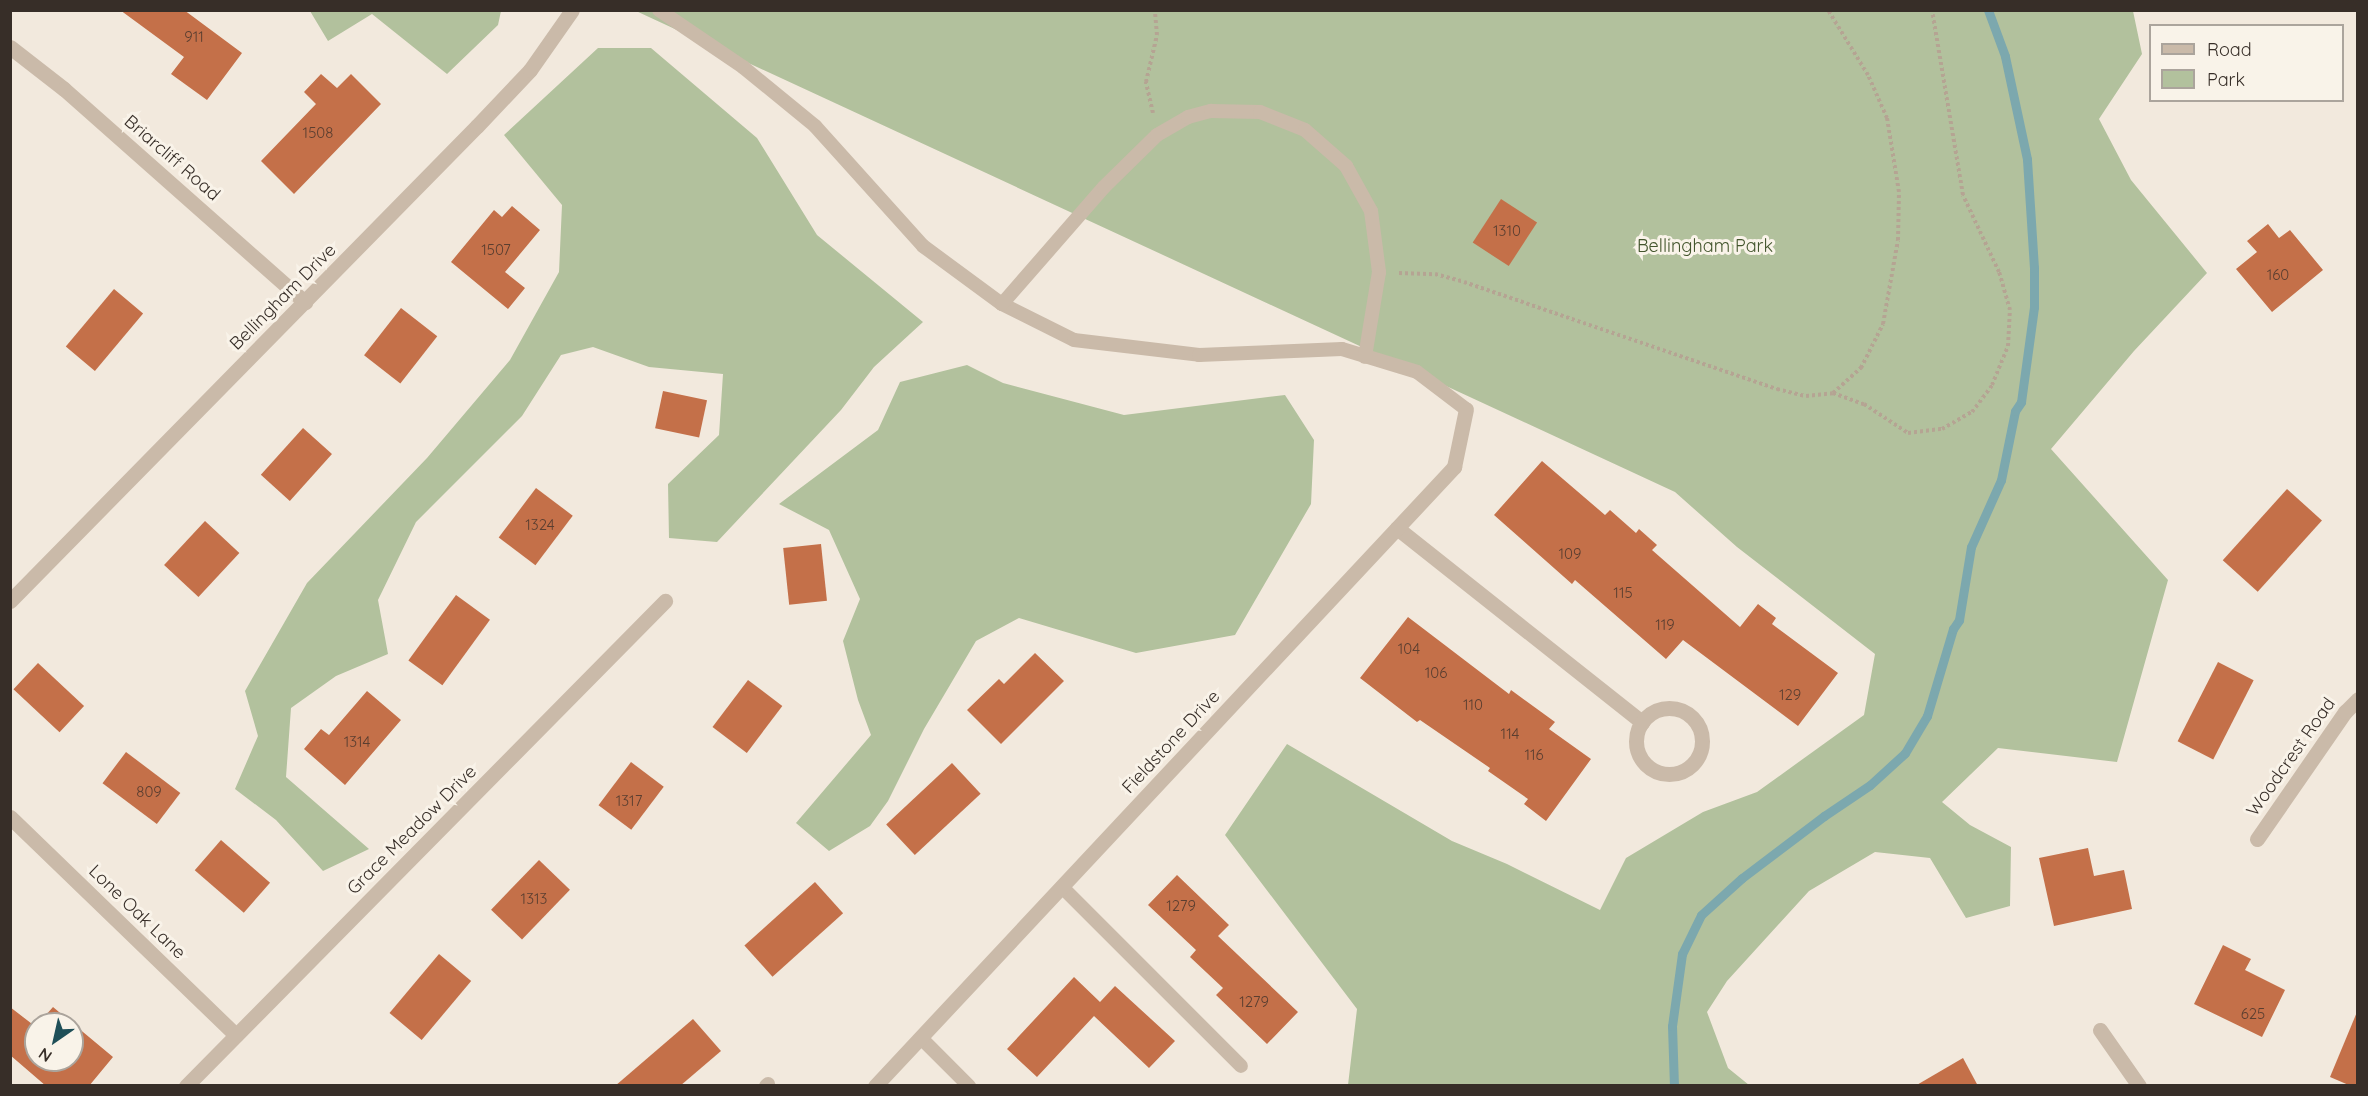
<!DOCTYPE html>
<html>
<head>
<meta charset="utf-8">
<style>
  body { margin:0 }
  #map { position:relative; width:2368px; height:1096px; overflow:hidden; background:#f2e9dd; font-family:Quicksand,sans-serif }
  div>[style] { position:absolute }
  .green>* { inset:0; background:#b2c19d }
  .stream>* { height:9px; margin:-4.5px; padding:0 4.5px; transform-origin:4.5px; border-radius:4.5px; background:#7ca8ae }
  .building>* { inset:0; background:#c47049; transform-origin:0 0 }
  .path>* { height:4px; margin-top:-2px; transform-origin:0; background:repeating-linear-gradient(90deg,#b5a493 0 3px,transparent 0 6px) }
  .service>* { height:14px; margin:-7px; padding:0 7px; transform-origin:7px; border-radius:7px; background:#cabaa9 }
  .minor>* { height:15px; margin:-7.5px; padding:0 7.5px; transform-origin:7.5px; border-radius:7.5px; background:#cabaa9 }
  .minor>.ring { margin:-7.5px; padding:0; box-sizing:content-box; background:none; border:15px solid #cabaa9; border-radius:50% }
  span { translate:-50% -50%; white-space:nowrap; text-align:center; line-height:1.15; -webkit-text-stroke:6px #f9f3e9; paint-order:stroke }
  .number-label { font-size:15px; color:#5a3e30 }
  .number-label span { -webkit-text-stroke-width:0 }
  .street-label { font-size:18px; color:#372e28 }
  .park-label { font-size:18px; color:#43552d }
  .frame { position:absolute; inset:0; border:12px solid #372e28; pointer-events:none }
  .legend { position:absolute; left:2149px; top:24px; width:195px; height:78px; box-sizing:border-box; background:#f9f3e9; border:2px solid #aba49c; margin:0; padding:8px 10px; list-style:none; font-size:18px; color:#372e28 }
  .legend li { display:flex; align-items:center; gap:12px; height:30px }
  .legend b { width:30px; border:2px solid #aba49c }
  .north { position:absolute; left:24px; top:1012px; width:60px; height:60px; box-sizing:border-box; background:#f9f3e9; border:2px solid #aba49c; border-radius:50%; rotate:214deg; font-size:16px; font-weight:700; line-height:24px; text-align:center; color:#372e28 }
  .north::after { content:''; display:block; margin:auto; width:21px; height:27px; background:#1f4f58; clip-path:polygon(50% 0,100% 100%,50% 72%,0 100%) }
</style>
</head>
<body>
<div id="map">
  <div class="green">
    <div style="clip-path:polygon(310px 11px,501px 11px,498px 25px,447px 74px,372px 14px,328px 41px)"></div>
    <div style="clip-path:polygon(636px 11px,2133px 11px,2142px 54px,2099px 119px,2131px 180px,2207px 273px,2134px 351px,2051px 449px,2168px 580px,2117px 762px,1998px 748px,1942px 802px,1970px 825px,2011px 847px,2010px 906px,1966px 918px,1930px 858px,1875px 852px,1809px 891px,1727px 981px,1707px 1012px,1728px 1068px,1749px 1085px,1348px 1085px,1357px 1009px,1225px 835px,1287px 744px,1452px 841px,1507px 864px,1600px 910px,1626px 858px,1703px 812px,1757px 792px,1864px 715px,1875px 654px,1737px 547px,1675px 492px)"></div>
    <div style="clip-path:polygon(598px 48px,651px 48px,757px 138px,817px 235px,923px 322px,874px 367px,841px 410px,717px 542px,669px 538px,668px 484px,719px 435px,723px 374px,649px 367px,593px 347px,561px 355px,522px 416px,416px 522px,378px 600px,388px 654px,336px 676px,291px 708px,286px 777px,369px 849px,323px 871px,276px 820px,235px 789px,258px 736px,245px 691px,307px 583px,427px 458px,510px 360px,559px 272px,562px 205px,504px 135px)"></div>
    <div style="clip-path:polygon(967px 365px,1003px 383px,1124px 415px,1285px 395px,1314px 440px,1311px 504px,1235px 635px,1136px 653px,1019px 618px,976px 641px,924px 729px,888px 801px,870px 826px,829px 851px,796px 823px,871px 735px,858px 700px,843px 641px,860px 599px,829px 530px,779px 504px,878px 430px,900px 382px)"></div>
  </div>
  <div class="stream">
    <div style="left:1674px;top:1086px;width:60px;rotate:-91.9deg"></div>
    <div style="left:1672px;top:1026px;width:73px;rotate:-82.1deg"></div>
    <div style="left:1682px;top:954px;width:43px;rotate:-64deg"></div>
    <div style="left:1701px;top:915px;width:55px;rotate:-42.1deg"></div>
    <div style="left:1742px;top:878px;width:103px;rotate:-37.1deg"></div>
    <div style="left:1824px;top:816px;width:55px;rotate:-34deg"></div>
    <div style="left:1870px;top:785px;width:47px;rotate:-42.4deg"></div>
    <div style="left:1905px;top:753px;width:43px;rotate:-59.3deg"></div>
    <div style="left:1927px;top:716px;width:91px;rotate:-73.4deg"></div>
    <div style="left:1953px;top:629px;width:11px;rotate:-56deg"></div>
    <div style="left:1959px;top:620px;width:74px;rotate:-80.7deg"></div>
    <div style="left:1971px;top:547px;width:73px;rotate:-65.9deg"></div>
    <div style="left:2001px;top:480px;width:70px;rotate:-78.5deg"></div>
    <div style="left:2015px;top:411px;width:11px;rotate:-56deg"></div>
    <div style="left:2021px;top:402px;width:96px;rotate:-82.2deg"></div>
    <div style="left:2034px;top:307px;width:39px;rotate:-90deg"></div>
    <div style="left:2034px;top:268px;width:109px;rotate:-93.7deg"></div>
    <div style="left:2027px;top:159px;width:105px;rotate:-102.1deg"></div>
    <div style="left:2005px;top:56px;width:49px;rotate:-110.3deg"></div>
  </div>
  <div class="building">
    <div style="clip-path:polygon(120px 10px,184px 10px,242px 53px,207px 100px,171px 74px,184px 57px)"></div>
    <div style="clip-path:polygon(321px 74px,337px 88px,351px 74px,381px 104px,294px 194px,261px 161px,316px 104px,304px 92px)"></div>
    <div style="left:1501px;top:199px;width:43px;height:52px;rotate:33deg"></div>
    <div style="clip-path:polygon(512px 206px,540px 230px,505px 272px,525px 288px,508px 309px,451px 262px,494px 210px,502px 217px)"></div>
    <div style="clip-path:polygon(2268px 224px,2279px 238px,2290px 230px,2323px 270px,2272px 312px,2236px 269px,2257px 252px,2247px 241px)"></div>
    <div style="left:114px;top:289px;width:38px;height:75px;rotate:40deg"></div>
    <div style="left:401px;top:308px;width:46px;height:60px;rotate:38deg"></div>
    <div style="left:663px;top:391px;width:45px;height:38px;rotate:12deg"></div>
    <div style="left:303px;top:428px;width:39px;height:63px;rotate:42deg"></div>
    <div style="clip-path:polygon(1542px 461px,1605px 515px,1610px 510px,1636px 533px,1639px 529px,1657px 545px,1652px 550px,1740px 627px,1758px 604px,1776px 618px,1772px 624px,1838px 673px,1798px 726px,1683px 640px,1666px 659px,1575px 580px,1572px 584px,1494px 515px)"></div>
    <div style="left:536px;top:488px;width:46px;height:62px;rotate:37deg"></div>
    <div style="left:2287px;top:489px;width:47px;height:96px;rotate:42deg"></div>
    <div style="left:205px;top:521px;width:47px;height:60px;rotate:43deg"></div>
    <div style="left:821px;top:544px;width:57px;height:38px;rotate:84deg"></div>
    <div style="left:456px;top:595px;width:42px;height:81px;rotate:36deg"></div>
    <div style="clip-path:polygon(1408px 617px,1509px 694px,1511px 690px,1555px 722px,1549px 729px,1591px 759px,1546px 821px,1524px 804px,1528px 799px,1488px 771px,1490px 768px,1420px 720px,1417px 722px,1360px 678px)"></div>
    <div style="clip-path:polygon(1035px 653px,1064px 681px,1001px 744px,967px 710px,999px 679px,1004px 684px)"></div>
    <div style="left:2218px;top:662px;width:40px;height:89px;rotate:27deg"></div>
    <div style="left:38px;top:663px;width:63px;height:36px;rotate:43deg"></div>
    <div style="left:748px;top:680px;width:43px;height:59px;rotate:37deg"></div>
    <div style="clip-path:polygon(367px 691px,401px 720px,345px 785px,304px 749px,321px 729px,329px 735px)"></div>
    <div style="left:126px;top:752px;width:68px;height:39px;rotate:37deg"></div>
    <div style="left:631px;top:762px;width:41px;height:54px;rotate:37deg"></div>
    <div style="left:952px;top:763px;width:42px;height:90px;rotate:47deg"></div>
    <div style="left:221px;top:840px;width:65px;height:40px;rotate:41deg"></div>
    <div style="clip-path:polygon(2088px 848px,2094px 876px,2124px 870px,2132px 909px,2054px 926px,2039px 858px)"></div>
    <div style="left:539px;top:860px;width:43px;height:69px;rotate:44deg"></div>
    <div style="clip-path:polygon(1177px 875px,1229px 925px,1218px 936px,1298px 1012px,1267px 1044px,1216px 995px,1223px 988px,1190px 957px,1196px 950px,1148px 905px)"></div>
    <div style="left:815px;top:882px;width:42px;height:95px;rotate:48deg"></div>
    <div style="clip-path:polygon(2223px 945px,2251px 959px,2245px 970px,2285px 990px,2262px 1037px,2194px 1004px)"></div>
    <div style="left:439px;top:954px;width:42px;height:77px;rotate:40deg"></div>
    <div style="clip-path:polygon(1074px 977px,1100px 1002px,1115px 986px,1175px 1041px,1149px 1068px,1094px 1016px,1037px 1077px,1007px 1049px)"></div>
    <div style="clip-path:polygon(10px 1007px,36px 1027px,36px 1060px,72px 1060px,72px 1024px,38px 1024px,53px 1007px,113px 1057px,89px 1086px,46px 1086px,10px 1055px)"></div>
    <div style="clip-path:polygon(2357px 1012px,2358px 1086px,2351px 1086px,2330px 1077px)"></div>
    <div style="clip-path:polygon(693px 1019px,721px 1051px,680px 1086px,615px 1086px)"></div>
    <div style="clip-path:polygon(1963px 1058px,1978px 1086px,1915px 1086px)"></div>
  </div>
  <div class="path">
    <div style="left:1153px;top:113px;width:32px;rotate:-103deg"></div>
    <div style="left:1146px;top:82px;width:48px;rotate:-76.8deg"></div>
    <div style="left:1157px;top:35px;width:25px;rotate:-95deg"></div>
    <div style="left:1399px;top:273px;width:36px;rotate:2deg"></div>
    <div style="left:1435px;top:274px;width:30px;rotate:15deg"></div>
    <div style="left:1464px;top:282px;width:331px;rotate:18.9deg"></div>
    <div style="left:1777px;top:389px;width:30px;rotate:14deg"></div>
    <div style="left:1806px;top:396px;width:27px;rotate:-6deg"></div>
    <div style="left:1833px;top:393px;width:38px;rotate:-42deg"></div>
    <div style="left:1861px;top:368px;width:49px;rotate:-63.4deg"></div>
    <div style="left:1883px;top:324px;width:85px;rotate:-79.9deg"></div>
    <div style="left:1898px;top:240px;width:48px;rotate:-88.8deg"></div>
    <div style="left:1899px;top:192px;width:75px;rotate:-99.2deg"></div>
    <div style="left:1887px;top:118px;width:47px;rotate:-113.8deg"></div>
    <div style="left:1868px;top:75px;width:76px;rotate:-121.6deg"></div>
    <div style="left:1833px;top:393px;width:33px;rotate:20deg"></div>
    <div style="left:1864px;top:404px;width:53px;rotate:33.4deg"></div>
    <div style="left:1908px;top:433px;width:34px;rotate:-7deg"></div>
    <div style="left:1942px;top:429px;width:34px;rotate:-30deg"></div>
    <div style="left:1972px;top:412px;width:34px;rotate:-53deg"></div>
    <div style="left:1992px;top:385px;width:42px;rotate:-67.7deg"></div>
    <div style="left:2008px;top:346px;width:36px;rotate:-87deg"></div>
    <div style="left:2010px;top:310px;width:40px;rotate:-106deg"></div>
    <div style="left:1999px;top:272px;width:85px;rotate:-115.1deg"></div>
    <div style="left:1963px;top:195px;width:188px;rotate:-99.5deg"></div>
  </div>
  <div class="service">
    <div style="left:659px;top:10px;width:102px;rotate:34.2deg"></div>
    <div style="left:743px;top:67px;width:93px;rotate:39.3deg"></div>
    <div style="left:815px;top:126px;width:161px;rotate:48deg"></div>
    <div style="left:923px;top:246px;width:98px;rotate:36.3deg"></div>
    <div style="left:1002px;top:304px;width:80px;rotate:26.6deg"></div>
    <div style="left:1074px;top:340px;width:126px;rotate:6.8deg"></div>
    <div style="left:1199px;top:355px;width:143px;rotate:-2.4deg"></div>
    <div style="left:1342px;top:349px;width:78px;rotate:17deg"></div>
    <div style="left:1417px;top:372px;width:61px;rotate:37.1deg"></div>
    <div style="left:1002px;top:304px;width:155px;rotate:-48.9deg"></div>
    <div style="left:1104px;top:187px;width:74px;rotate:-44.5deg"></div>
    <div style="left:1157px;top:135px;width:36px;rotate:-30deg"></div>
    <div style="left:1188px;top:117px;width:24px;rotate:-15deg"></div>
    <div style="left:1211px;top:111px;width:49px;rotate:1.2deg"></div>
    <div style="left:1260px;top:112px;width:48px;rotate:21.8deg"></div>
    <div style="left:1305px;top:130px;width:55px;rotate:41.3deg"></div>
    <div style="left:1346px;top:166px;width:51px;rotate:60.9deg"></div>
    <div style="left:1371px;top:211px;width:62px;rotate:82.5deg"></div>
    <div style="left:1379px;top:272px;width:86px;rotate:99.4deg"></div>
    <div style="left:1062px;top:887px;width:253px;rotate:45deg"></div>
    <div style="left:921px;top:1038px;width:68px;rotate:45deg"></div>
    <div style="left:766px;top:1086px;width:3px;rotate:-45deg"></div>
  </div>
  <div class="minor">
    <div style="left:10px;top:47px;width:68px;rotate:37.9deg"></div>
    <div style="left:64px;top:89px;width:322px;rotate:41.5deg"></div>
    <div style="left:1397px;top:528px;width:313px;rotate:38.4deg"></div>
    <div style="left:10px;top:601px;width:666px;rotate:-45.49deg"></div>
    <div style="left:477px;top:126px;width:77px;rotate:-46.6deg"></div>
    <div style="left:530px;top:70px;width:73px;rotate:-55deg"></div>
    <div class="ring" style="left:1636px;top:708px;width:51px;height:51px"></div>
    <div style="left:10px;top:817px;width:314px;rotate:44deg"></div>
    <div style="left:2257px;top:839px;width:155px;rotate:-55.3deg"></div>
    <div style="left:2345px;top:712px;width:18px;rotate:-45deg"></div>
    <div style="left:2100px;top:1030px;width:68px;rotate:55.1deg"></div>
    <div style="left:186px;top:1086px;width:682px;rotate:-45.36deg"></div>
    <div style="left:875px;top:1086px;width:848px;rotate:-46.91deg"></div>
    <div style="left:1454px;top:467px;width:59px;rotate:-78.3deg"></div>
  </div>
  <div class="number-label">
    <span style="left:194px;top:37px">911</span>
    <span style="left:318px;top:133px">1508</span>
    <span style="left:1507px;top:231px">1310</span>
    <span style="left:496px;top:250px">1507</span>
    <span style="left:2278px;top:275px">160</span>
    <span style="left:540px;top:525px">1324</span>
    <span style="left:1570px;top:554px">109</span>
    <span style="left:1623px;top:593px">115</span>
    <span style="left:1665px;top:625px">119</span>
    <span style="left:1409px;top:649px">104</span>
    <span style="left:1436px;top:673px">106</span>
    <span style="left:1790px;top:695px">129</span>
    <span style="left:1473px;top:705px">110</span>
    <span style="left:1510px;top:734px">114</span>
    <span style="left:357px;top:742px">1314</span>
    <span style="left:1534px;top:755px">116</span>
    <span style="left:149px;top:792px">809</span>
    <span style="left:629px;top:801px">1317</span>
    <span style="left:534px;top:899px">1313</span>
    <span style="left:1181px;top:906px">1279</span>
    <span style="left:1254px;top:1002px">1279</span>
    <span style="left:2253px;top:1014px">625</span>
  </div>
  <div class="street-label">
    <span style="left:172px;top:158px;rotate:41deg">Briarcliff Road</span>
    <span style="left:283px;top:297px;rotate:-45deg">Bellingham Drive</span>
    <span style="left:1171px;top:742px;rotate:-47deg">Fieldstone Drive</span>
    <span style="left:2291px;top:757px;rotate:-55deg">Woodcrest Road</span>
    <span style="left:412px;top:830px;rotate:-45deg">Grace Meadow Drive</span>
    <span style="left:137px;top:912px;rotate:44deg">Lone Oak Lane</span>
  </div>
  <div class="park-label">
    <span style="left:1705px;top:246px">Bellingham Park</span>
  </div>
  <div class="frame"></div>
  <ul class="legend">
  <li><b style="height:8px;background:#cabaa9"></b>Road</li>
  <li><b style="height:16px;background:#b2c19d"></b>Park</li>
  </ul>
  <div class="north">N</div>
</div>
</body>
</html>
